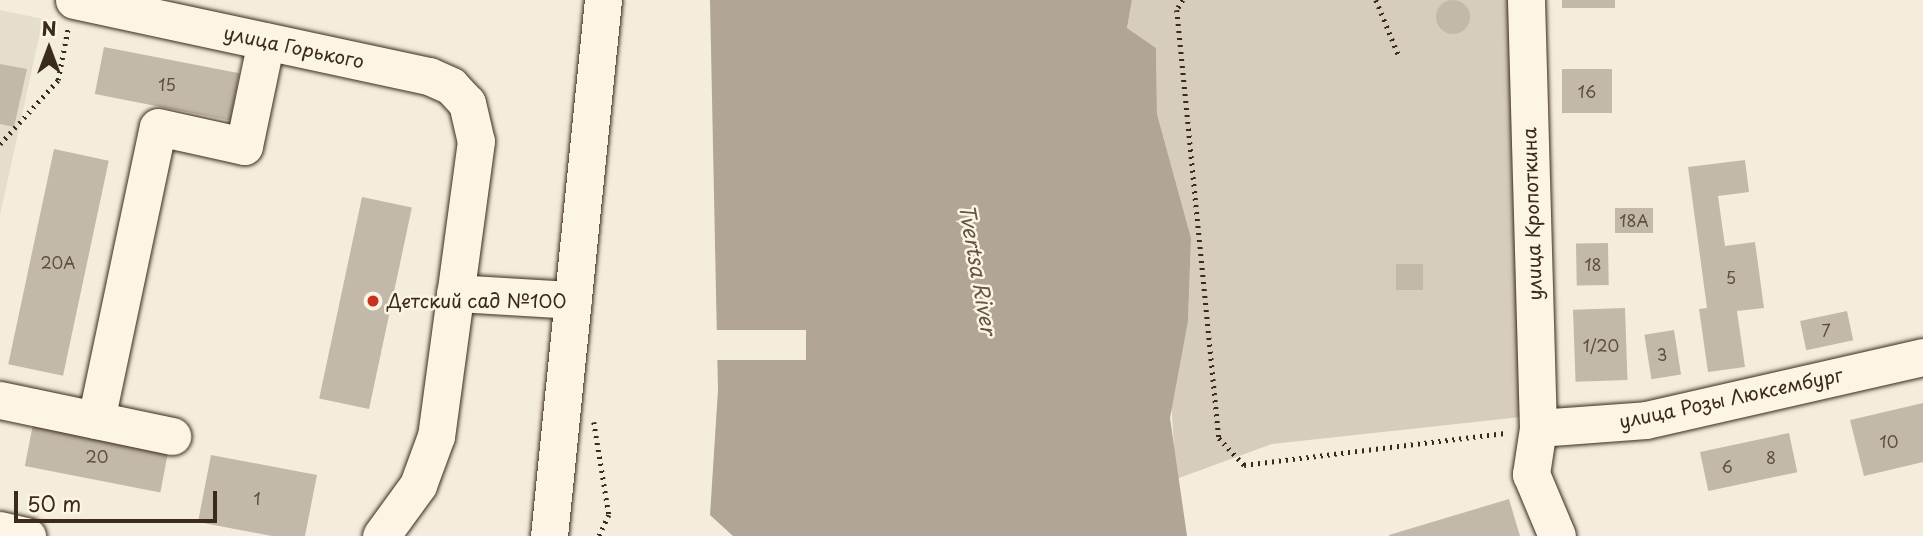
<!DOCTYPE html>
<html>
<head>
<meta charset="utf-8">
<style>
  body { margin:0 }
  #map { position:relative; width:1923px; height:536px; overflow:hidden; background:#f4eddd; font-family:"Playpen Sans",sans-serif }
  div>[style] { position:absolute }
  .built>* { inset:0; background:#e5ddce }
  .green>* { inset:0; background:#d6cdbd }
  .water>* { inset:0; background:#b0a596 }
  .pier>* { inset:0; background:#f4eddd; transform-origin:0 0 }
  .building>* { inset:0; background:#c3b9aa; transform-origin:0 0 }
  .round { border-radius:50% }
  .path>* { height:4.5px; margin-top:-2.25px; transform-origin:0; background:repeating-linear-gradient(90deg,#3b2a1e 0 2px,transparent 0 7px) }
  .roads { filter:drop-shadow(0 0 2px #3b2a1e) drop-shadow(0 0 2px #3b2a1e) }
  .minor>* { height:37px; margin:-18.5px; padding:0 18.5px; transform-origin:18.5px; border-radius:18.5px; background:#fcf5e5 }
  .dots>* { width:19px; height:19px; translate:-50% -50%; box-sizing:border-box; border:4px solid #fcf5e5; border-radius:50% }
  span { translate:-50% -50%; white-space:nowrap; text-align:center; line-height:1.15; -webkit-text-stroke:5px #fcf5e5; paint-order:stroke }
  .number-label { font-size:16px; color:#5d4e41 }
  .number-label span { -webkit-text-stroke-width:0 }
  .street-label { font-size:19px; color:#3b2a1e }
  .poi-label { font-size:19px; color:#3b2a1e }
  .left { translate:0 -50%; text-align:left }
  .water-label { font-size:21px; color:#645548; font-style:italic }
  .north { position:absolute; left:14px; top:14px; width:70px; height:70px; -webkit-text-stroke:5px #fcf5e5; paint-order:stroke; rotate:0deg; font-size:19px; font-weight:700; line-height:28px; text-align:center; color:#3b2a1e }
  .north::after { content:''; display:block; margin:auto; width:24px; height:32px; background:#3b2a1e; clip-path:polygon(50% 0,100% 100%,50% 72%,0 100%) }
  .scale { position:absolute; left:14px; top:491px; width:203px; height:32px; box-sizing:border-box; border:4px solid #3b2a1e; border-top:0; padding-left:9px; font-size:21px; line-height:24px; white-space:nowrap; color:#3b2a1e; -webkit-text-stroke:5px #fcf5e5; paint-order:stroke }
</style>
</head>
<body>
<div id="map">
  <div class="built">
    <div style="clip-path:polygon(0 10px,43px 19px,0 215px)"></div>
  </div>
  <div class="green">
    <div style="clip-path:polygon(1132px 0,1512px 0,1521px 417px,1272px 444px,1176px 479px,1171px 400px,1188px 321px,1191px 238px,1157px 114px,1156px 48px,1127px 28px)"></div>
  </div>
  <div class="water">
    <div style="clip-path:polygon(710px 0,1132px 0,1127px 28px,1156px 48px,1157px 114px,1191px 238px,1188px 321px,1170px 418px,1187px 536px,733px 536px,710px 515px,718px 390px)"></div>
  </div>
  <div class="pier">
    <div style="left:806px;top:330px;width:30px;height:93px;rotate:90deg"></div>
  </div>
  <div class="building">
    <div style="left:1562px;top:0;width:53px;height:8px"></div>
    <div class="round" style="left:1436px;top:0;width:34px;height:34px"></div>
    <div style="left:104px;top:47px;width:138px;height:48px;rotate:11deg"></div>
    <div style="clip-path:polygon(0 64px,27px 69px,14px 127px,0 124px)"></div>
    <div style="left:1562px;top:69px;width:50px;height:44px"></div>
    <div style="left:54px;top:149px;width:56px;height:220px;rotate:12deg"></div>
    <div style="clip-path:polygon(1745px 160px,1749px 192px,1718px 196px,1725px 246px,1755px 242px,1764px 308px,1737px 311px,1745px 367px,1708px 372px,1699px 309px,1707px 308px,1688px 167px)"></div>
    <div style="left:362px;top:197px;width:51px;height:206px;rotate:12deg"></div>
    <div style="left:1615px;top:208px;width:38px;height:25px"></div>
    <div style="left:1608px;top:243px;width:42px;height:32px;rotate:89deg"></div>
    <div style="left:1396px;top:264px;width:27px;height:26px"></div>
    <div style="left:1625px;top:308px;width:72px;height:52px;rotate:88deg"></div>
    <div style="left:1847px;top:311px;width:30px;height:48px;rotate:78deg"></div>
    <div style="left:1674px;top:330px;width:45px;height:30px;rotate:81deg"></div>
    <div style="clip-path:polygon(1923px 403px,1923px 462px,1864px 476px,1850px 420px)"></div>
    <div style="left:34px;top:419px;width:138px;height:48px;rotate:11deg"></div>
    <div style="left:1789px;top:433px;width:40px;height:91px;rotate:78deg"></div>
    <div style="clip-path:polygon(211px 455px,317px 475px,305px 536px,272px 536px,198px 522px)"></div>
    <div style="clip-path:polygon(1509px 499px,1520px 536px,1389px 536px,1389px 535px)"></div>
  </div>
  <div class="path">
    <div style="left:1183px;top:0;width:12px;rotate:121deg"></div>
    <div style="left:1177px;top:10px;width:430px;rotate:84.4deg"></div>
    <div style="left:1219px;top:438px;width:37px;rotate:47deg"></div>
    <div style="left:1244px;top:465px;width:263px;rotate:-7deg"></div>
    <div style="left:1376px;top:0;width:61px;rotate:67.7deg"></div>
    <div style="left:0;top:144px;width:86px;rotate:-47.8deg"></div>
    <div style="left:58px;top:80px;width:53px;rotate:-79.1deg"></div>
    <div style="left:594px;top:422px;width:94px;rotate:80.8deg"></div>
    <div style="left:609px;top:515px;width:23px;rotate:115deg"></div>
  </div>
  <div class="roads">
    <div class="minor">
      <div style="left:74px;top:0;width:363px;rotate:12.1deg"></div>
      <div style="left:429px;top:76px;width:24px;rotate:24deg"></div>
      <div style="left:451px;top:86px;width:23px;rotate:47deg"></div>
      <div style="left:467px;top:103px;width:39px;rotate:77deg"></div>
      <div style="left:476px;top:141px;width:298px;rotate:97.7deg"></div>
      <div style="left:436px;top:436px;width:52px;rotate:110.2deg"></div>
      <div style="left:418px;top:485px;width:63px;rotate:126deg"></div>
      <div style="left:1526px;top:0;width:428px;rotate:88.4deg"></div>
      <div style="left:1538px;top:428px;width:47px;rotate:98.7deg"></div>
      <div style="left:1531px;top:474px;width:67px;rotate:67.2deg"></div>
      <div style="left:455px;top:293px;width:118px;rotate:3.4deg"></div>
      <div style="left:0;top:400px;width:176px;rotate:11.8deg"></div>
      <div style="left:96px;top:420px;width:299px;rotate:-78.1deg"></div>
      <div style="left:158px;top:127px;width:88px;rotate:12.5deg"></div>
      <div style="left:244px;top:146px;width:107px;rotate:-78.2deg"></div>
      <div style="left:1538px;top:428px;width:108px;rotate:-4.2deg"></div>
      <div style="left:1646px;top:420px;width:284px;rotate:-12.8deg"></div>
      <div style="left:0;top:530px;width:28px;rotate:13deg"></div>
      <div style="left:549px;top:536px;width:539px;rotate:-84.25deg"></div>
    </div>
  </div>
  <div class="dots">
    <div style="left:373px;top:301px;background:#c8321e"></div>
  </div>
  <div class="number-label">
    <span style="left:167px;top:84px">15</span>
    <span style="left:1587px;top:91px">16</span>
    <span style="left:1634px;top:220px">18А</span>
    <span style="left:58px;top:262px">20А</span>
    <span style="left:1593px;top:264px">18</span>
    <span style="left:1731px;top:277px">5</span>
    <span style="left:1826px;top:330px">7</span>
    <span style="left:1601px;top:345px">1/20</span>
    <span style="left:1662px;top:354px">3</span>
    <span style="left:1889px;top:441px">10</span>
    <span style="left:97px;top:456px">20</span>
    <span style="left:1771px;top:457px">8</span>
    <span style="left:1727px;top:466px">6</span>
    <span style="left:257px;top:498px">1</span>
  </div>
  <div class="street-label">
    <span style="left:294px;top:47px;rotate:12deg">улица Горького</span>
    <span style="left:1532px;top:214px;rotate:-92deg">улица Кропоткина</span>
    <span style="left:1731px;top:398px;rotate:-12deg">улица Розы Люксембург</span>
  </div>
  <div class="poi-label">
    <span class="left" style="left:387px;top:301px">Детский сад №100</span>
  </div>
  <div class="water-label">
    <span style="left:979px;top:269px;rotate:80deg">Tvertsa River</span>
  </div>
  <div class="north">N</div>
  <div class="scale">50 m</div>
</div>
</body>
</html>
